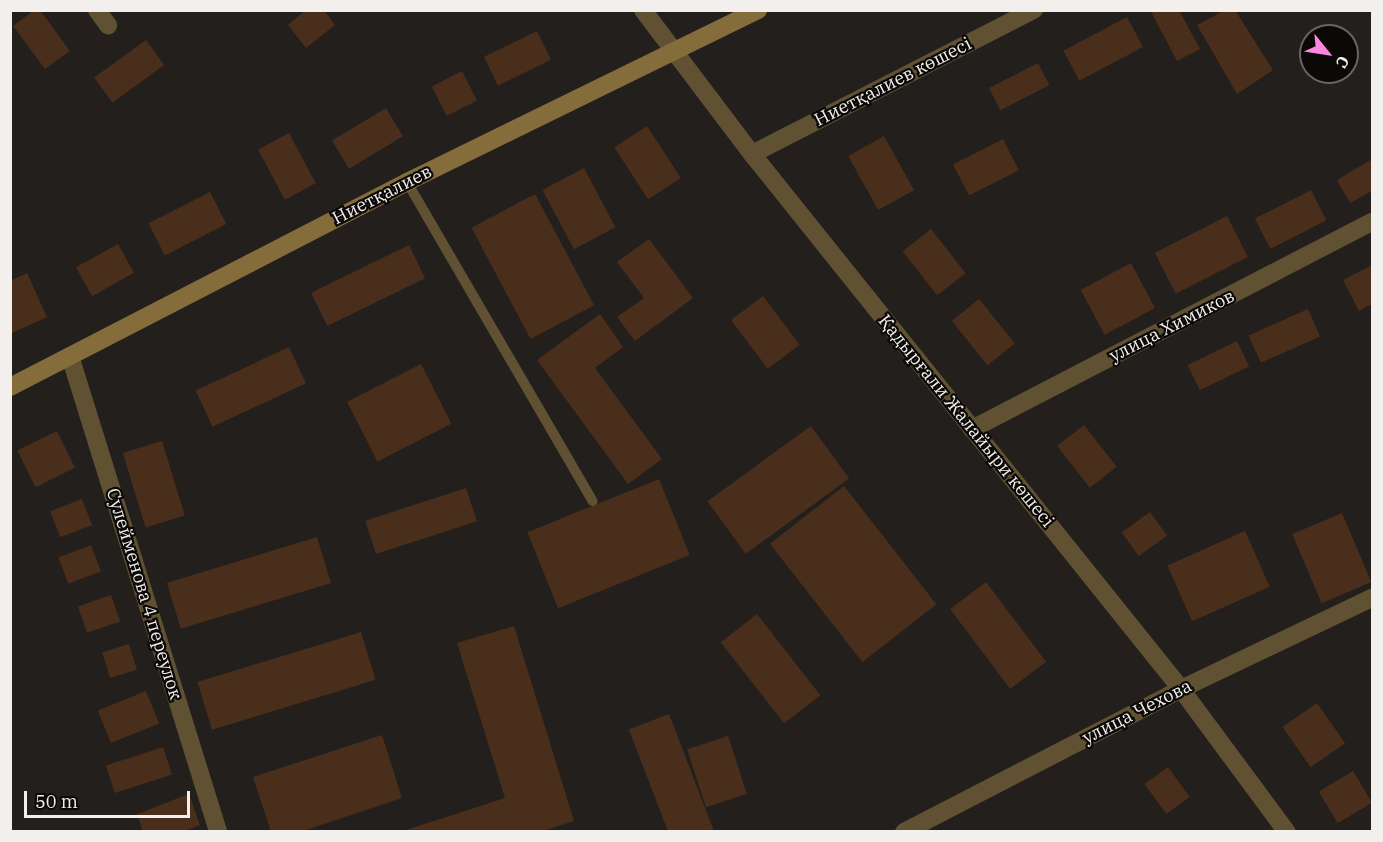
<!DOCTYPE html>
<html>
<head>
<meta charset="utf-8">
<style>
  body { margin:0 }
  #map { position:relative; width:1383px; height:842px; overflow:hidden; background:#231f1c; font-family:"IBM Plex Serif",serif }
  div>[style] { position:absolute }
  .building>* { inset:0; background:#492e1b; transform-origin:0 0 }
  .lane>* { height:10px; margin:-5px; padding:0 5px; transform-origin:5px; border-radius:5px; background:#605133 }
  .street>* { height:18px; margin:-9px; padding:0 9px; transform-origin:9px; border-radius:9px; background:#605133 }
  .secondary>* { height:18px; margin:-9px; padding:0 9px; transform-origin:9px; border-radius:9px; background:#846d3b }
  span { translate:-50% -50%; white-space:nowrap; text-align:center; line-height:1.15; -webkit-text-stroke:4.5px #0b0908; paint-order:stroke }
  .street-label { font-size:18px; color:#f2efed }
  .frame { position:absolute; inset:0; border:12px solid #f2efed; pointer-events:none }
  .north { position:absolute; left:1299px; top:24px; width:60px; height:60px; box-sizing:border-box; background:#0b0908; border:2px solid #676564; border-radius:50%; rotate:120deg; font-size:16px; font-weight:700; line-height:24px; text-align:center; color:#f2efed }
  .north::after { content:''; display:block; margin:auto; width:21px; height:27px; background:#fe86e1; clip-path:polygon(50% 0,100% 100%,50% 72%,0 100%) }
  .scale { position:absolute; left:24px; top:791px; width:166px; height:27px; box-sizing:border-box; border:3px solid #f2efed; border-top:0; padding-left:8px; font-size:18px; line-height:21px; white-space:nowrap; color:#f2efed; -webkit-text-stroke:4px #0b0908; paint-order:stroke }
</style>
</head>
<body>
<div id="map">
  <div class="building">
    <div style="clip-path:polygon(34px 10px,40px 10px,70px 51px,45px 69px,13px 26px)"></div>
    <div style="clip-path:polygon(306px 10px,324px 10px,335px 25px,306px 48px,288px 25px)"></div>
    <div style="clip-path:polygon(1150px 10px,1179px 10px,1200px 49px,1177px 61px)"></div>
    <div style="clip-path:polygon(1225px 10px,1235px 10px,1273px 70px,1237px 94px,1197px 25px)"></div>
    <div style="left:1127px;top:17px;width:34px;height:72px;rotate:62deg"></div>
    <div style="left:537px;top:31px;width:32px;height:59px;rotate:64deg"></div>
    <div style="left:146px;top:40px;width:31px;height:64px;rotate:54deg"></div>
    <div style="left:1038px;top:63px;width:25px;height:55px;rotate:63deg"></div>
    <div style="left:462px;top:71px;width:33px;height:34px;rotate:63deg"></div>
    <div style="left:386px;top:108px;width:33px;height:63px;rotate:59deg"></div>
    <div style="left:647px;top:126px;width:62px;height:39px;rotate:57deg"></div>
    <div style="left:289px;top:133px;width:57px;height:35px;rotate:62deg"></div>
    <div style="left:884px;top:136px;width:62px;height:41px;rotate:61deg"></div>
    <div style="left:1003px;top:139px;width:35px;height:56px;rotate:63deg"></div>
    <div style="clip-path:polygon(1372px 159px,1372px 191px,1350px 203px,1337px 180px)"></div>
    <div style="left:584px;top:168px;width:67px;height:47px;rotate:62deg"></div>
    <div style="left:1311px;top:190px;width:34px;height:63px;rotate:63deg"></div>
    <div style="left:210px;top:192px;width:36px;height:69px;rotate:63deg"></div>
    <div style="left:535px;top:194px;width:126px;height:72px;rotate:62deg"></div>
    <div style="left:1227px;top:216px;width:46px;height:81px;rotate:63deg"></div>
    <div style="left:931px;top:229px;width:56px;height:36px;rotate:52deg"></div>
    <div style="clip-path:polygon(649px 239px,693px 298px,635px 341px,617px 317px,644px 298px,617px 262px)"></div>
    <div style="left:118px;top:244px;width:33px;height:48px;rotate:61deg"></div>
    <div style="left:409px;top:245px;width:37px;height:109px;rotate:64deg"></div>
    <div style="left:1131px;top:263px;width:51px;height:57px;rotate:62deg"></div>
    <div style="clip-path:polygon(1372px 265px,1372px 304px,1359px 311px,1343px 280px)"></div>
    <div style="clip-path:polygon(27px 273px,47px 317px,10px 334px,10px 281px)"></div>
    <div style="left:763px;top:296px;width:61px;height:40px;rotate:53deg"></div>
    <div style="left:979px;top:299px;width:57px;height:35px;rotate:51deg"></div>
    <div style="left:1308px;top:309px;width:30px;height:65px;rotate:66deg"></div>
    <div style="clip-path:polygon(600px 314px,623px 347px,595px 368px,662px 459px,628px 484px,537px 360px)"></div>
    <div style="left:1237px;top:341px;width:28px;height:55px;rotate:64deg"></div>
    <div style="left:289px;top:347px;width:40px;height:103px;rotate:65deg"></div>
    <div style="left:421px;top:364px;width:67px;height:83px;rotate:63deg"></div>
    <div style="left:1084px;top:425px;width:53px;height:34px;rotate:52deg"></div>
    <div style="left:811px;top:426px;width:65px;height:128px;rotate:54deg"></div>
    <div style="left:57px;top:431px;width:41px;height:44px;rotate:64deg"></div>
    <div style="left:162px;top:441px;width:78px;height:41px;rotate:73deg"></div>
    <div style="left:659px;top:479px;width:82px;height:142px;rotate:68deg"></div>
    <div style="left:844px;top:486px;width:150px;height:94px;rotate:52deg"></div>
    <div style="left:466px;top:488px;width:35px;height:106px;rotate:72deg"></div>
    <div style="left:82px;top:499px;width:28px;height:34px;rotate:69deg"></div>
    <div style="left:1150px;top:512px;width:29px;height:35px;rotate:54deg"></div>
    <div style="left:1342px;top:513px;width:75px;height:54px;rotate:67deg"></div>
    <div style="left:1245px;top:531px;width:61px;height:85px;rotate:66deg"></div>
    <div style="left:317px;top:537px;width:48px;height:157px;rotate:73deg"></div>
    <div style="left:91px;top:545px;width:28px;height:35px;rotate:69deg"></div>
    <div style="left:986px;top:582px;width:100px;height:45px;rotate:53deg"></div>
    <div style="left:111px;top:595px;width:28px;height:35px;rotate:71deg"></div>
    <div style="left:757px;top:614px;width:103px;height:46px;rotate:52deg"></div>
    <div style="clip-path:polygon(514px 626px,574px 821px,540px 832px,400px 832px,505px 798px,457px 643px)"></div>
    <div style="left:361px;top:632px;width:50px;height:171px;rotate:73deg"></div>
    <div style="left:129px;top:644px;width:27px;height:28px;rotate:73deg"></div>
    <div style="left:146px;top:691px;width:35px;height:52px;rotate:68deg"></div>
    <div style="left:1317px;top:703px;width:49px;height:42px;rotate:55deg"></div>
    <div style="left:669px;top:714px;width:126px;height:43px;rotate:69deg"></div>
    <div style="clip-path:polygon(382px 735px,402px 798px,300px 832px,271px 832px,253px 777px)"></div>
    <div style="left:728px;top:736px;width:61px;height:43px;rotate:72deg"></div>
    <div style="left:163px;top:747px;width:29px;height:60px;rotate:72deg"></div>
    <div style="left:1168px;top:767px;width:37px;height:29px;rotate:54deg"></div>
    <div style="left:1353px;top:771px;width:37px;height:40px;rotate:59deg"></div>
    <div style="clip-path:polygon(189px 794px,200px 825px,182px 832px,143px 832px,137px 814px)"></div>
  </div>
  <div class="lane">
    <div style="left:407px;top:182px;width:369px;rotate:59.8deg"></div>
  </div>
  <div class="street">
    <div style="left:97px;top:10px;width:19px;rotate:54deg"></div>
    <div style="left:643px;top:10px;width:181px;rotate:52.9deg"></div>
    <div style="left:752px;top:154px;width:686px;rotate:51.27deg"></div>
    <div style="left:1181px;top:689px;width:178px;rotate:53.5deg"></div>
    <div style="left:752px;top:154px;width:317px;rotate:-27.1deg"></div>
    <div style="left:70px;top:356px;width:498px;rotate:72.7deg"></div>
    <div style="left:972px;top:429px;width:450px;rotate:-27.4deg"></div>
    <div style="left:904px;top:832px;width:312px;rotate:-27.3deg"></div>
    <div style="left:1181px;top:689px;width:212px;rotate:-25.5deg"></div>
  </div>
  <div class="secondary">
    <div style="left:10px;top:387px;width:447px;rotate:-27.3deg"></div>
    <div style="left:407px;top:182px;width:391px;rotate:-26.1deg"></div>
  </div>
  <div class="street-label">
    <span style="left:893px;top:82px;rotate:-27deg">Ниетқалиев көшесі</span>
    <span style="left:382px;top:195px;rotate:-27deg">Ниетқалиев</span>
    <span style="left:1172px;top:326px;rotate:-27deg">улица Химиков</span>
    <span style="left:966px;top:421px;rotate:51deg">Қадырғали Жалайыри көшесі</span>
    <span style="left:144px;top:594px;rotate:73deg">Сулейменова 4 переулок</span>
    <span style="left:1137px;top:712px;rotate:-27deg">улица Чехова</span>
  </div>
  <div class="frame"></div>
  <div class="north">С</div>
  <div class="scale">50 m</div>
</div>
</body>
</html>
